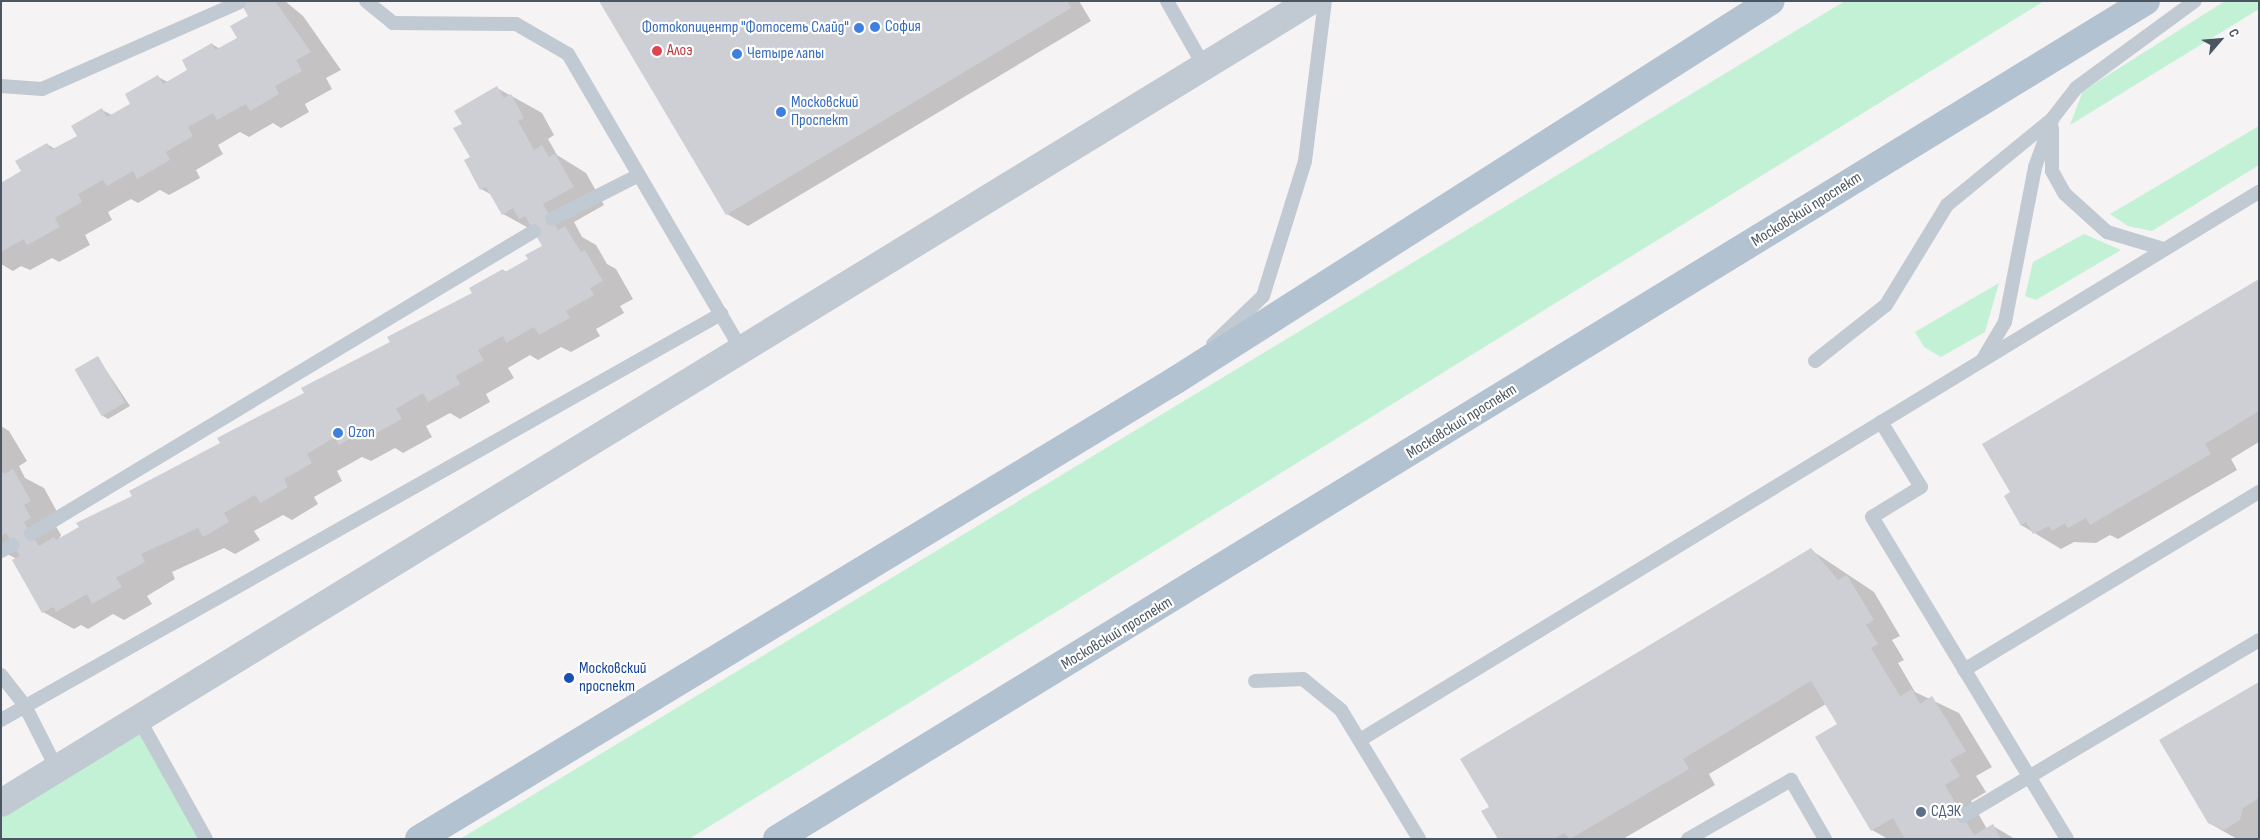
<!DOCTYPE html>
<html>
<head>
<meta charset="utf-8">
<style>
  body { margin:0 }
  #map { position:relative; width:2260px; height:840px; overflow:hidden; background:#f5f3f3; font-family:"Sofia Sans Condensed",sans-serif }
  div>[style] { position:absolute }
  .green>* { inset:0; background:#c3f1d5 }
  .shadow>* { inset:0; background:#0003 }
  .building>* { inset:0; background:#cdcfd5; transform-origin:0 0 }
  .lane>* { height:14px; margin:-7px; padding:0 7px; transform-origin:7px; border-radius:7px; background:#c1cad2 }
  .street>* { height:28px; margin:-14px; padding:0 14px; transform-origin:14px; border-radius:14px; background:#c1cad2 }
  .primary>* { height:28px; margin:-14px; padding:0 14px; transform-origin:14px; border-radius:14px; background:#b3c2d1 }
  .dots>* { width:14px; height:14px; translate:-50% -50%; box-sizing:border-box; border:2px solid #fff; border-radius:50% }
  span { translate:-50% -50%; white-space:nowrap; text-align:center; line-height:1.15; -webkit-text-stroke:4.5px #fff; paint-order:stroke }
  .shop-label { font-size:16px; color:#366cbe }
  .left { translate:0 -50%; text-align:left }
  .right { translate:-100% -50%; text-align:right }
  .health-label { font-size:16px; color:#be3a42 }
  .street-label { font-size:16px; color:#4a5661 }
  .transit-label { font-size:16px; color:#164399 }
  .service-label { font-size:16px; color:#4e5e75 }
  .frame { position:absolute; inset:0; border:2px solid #4a5661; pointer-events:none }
  .north { position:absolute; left:2195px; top:15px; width:50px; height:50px; -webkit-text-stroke:4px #fff; paint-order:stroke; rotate:63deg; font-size:14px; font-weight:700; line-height:20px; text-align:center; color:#4a5661 }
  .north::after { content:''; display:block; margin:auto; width:18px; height:22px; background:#4a5661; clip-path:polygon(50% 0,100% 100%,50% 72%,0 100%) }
</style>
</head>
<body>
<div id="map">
  <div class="green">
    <div style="clip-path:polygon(1845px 1px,2044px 1px,689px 839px,460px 839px)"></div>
    <div style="clip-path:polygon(2225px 1px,2259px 1px,2259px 9px,2070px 125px,2083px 91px)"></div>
    <div style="clip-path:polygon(2259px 126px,2259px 165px,2152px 231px,2128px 226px,2110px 214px)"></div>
    <div style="clip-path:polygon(2084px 234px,2121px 250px,2036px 300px,2025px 296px,2033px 262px)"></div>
    <div style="clip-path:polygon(1999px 283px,1985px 332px,1941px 357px,1924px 347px,1915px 332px)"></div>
    <div style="clip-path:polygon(139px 719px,206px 839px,1px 839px,1px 803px)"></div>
  </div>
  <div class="shadow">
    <div style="clip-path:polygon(239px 1px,285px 1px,303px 16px,341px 70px,326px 78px,332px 89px,305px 104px,309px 112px,281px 128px,273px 123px,249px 137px,240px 132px,218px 145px,223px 154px,196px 170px,200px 178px,169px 195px,160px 190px,138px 203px,131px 199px,108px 212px,112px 220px,85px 235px,90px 245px,59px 262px,52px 258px,30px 270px,21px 266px,13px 271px,1px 264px,1px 183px,23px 172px,47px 144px,55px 149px,79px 136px,102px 110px,112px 115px,132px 104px,158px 77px,168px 82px,189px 70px,212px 44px,220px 49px,238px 38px,250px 17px)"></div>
    <div style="clip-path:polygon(600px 1px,1079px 1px,1091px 21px,748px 226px,727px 214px)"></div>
    <div style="clip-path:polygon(497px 88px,542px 113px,554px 135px,548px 139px,557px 155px,586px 173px,604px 205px,574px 222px,582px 237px,596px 245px,607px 264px,616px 269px,633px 299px,620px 306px,624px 313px,596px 329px,600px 336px,571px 352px,561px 347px,538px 360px,530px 355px,508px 368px,514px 378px,486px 394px,490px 402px,460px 419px,450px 413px,426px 426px,432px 437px,403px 453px,395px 448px,371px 461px,362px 457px,337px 471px,342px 481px,314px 497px,318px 504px,292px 520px,283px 515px,254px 531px,260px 540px,235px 554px,224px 548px,172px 572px,175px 579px,147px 596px,152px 604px,124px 620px,113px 614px,88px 629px,81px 625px,74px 629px,43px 612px,17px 559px,1px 551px,1px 426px,9px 431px,27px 461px,19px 466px,25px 478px,44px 488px,61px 519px,54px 523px,61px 535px,58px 541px,473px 294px,503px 270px,508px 273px,529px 260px,543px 246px,534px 231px,503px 214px,492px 195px,481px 189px,464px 124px)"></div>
    <div style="clip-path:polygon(2259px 279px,2259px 442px,2231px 459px,2237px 470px,2118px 539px,2110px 535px,2096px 543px,2074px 542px,2061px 549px,2021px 525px)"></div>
    <div style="clip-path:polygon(98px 358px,130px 406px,108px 419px,103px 416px)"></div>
    <div style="clip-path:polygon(1811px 550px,1874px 592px,1900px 636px,1892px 640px,1904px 660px,1898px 663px,1915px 692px,1959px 713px,1992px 767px,1976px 776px,1986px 792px,1971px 801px,1987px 829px,1993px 826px,2015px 839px,1888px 839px,1872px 830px,1838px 725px,1826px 704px,1709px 774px,1715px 785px,1623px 839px,1499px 839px,1490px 807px)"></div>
    <div style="clip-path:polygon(2259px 685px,2259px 839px,2237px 839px,2209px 823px)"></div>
  </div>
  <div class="building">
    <div style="clip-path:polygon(240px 1px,275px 1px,311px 52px,296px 60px,302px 71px,275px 86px,279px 94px,250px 111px,246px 104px,217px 120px,213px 113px,188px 127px,193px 136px,166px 152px,170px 160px,137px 179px,133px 171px,107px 186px,103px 180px,78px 194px,82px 202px,55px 218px,60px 227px,27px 245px,24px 239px,1px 252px,1px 183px,21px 171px,15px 161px,47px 143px,51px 150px,77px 136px,71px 126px,102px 108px,107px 117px,130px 104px,125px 94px,158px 75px,163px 84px,187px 70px,182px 60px,212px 43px,215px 50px,237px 38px,230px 26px,248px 16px)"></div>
    <div style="clip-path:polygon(599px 1px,1067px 1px,1071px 8px,726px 215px)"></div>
    <div style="clip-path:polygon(497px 86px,504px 98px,511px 94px,524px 118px,518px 121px,534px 150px,542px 145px,549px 157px,555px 154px,574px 187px,543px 204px,558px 230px,565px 226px,581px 252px,585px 250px,603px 281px,590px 288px,594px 295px,566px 311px,570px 318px,539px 335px,534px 327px,506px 343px,503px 336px,478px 350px,484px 360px,456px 376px,460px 384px,428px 402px,423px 393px,396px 409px,402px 419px,371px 436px,368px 428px,339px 445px,335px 437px,307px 454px,312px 463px,284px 479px,288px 487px,260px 503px,255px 495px,224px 513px,229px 522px,203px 537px,198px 528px,141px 554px,145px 562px,116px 578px,122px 587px,92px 604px,87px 594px,56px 612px,53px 607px,42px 613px,12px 560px,20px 556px,6px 533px,1px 536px,1px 470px,4px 474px,13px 469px,31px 501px,24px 505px,31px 518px,24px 522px,39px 546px,54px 537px,56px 540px,79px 527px,76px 523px,132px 496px,129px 491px,220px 443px,217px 438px,304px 393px,301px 388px,390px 342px,387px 337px,472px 293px,469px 288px,503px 269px,505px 272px,528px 259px,525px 255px,542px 246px,525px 216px,519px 219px,513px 208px,502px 215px,486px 187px,480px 190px,464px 160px,470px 157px,453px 128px,462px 124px,454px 111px)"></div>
    <div style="clip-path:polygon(2259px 279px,2259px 411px,2205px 444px,2211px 454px,2090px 525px,2086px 518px,2068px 528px,2065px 523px,2052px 531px,2049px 526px,2033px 534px,2026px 522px,2021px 526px,2004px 496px,2010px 492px,1982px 444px)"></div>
    <div style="left:98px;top:356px;width:54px;height:27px;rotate:60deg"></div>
    <div style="clip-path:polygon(1811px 548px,1838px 580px,1847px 575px,1874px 620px,1866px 625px,1878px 644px,1871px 648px,1900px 696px,1912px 689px,1920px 704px,1932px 696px,1966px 751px,1950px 760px,1960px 776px,1945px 785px,1974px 835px,1993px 824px,2001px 839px,1905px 839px,1893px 818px,1871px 831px,1815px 737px,1837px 724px,1811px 681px,1683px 759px,1689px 769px,1570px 839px,1564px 833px,1554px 839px,1498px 839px,1481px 811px,1489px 807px,1460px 759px)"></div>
    <div style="clip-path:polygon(2259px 682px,2259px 798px,2243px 808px,2240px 820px,2224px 830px,2208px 823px,2159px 740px)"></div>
  </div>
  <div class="lane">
    <div style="left:366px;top:1px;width:35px;rotate:39deg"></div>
    <div style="left:393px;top:23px;width:123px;rotate:0.5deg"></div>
    <div style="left:516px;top:24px;width:60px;rotate:30deg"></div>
    <div style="left:568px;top:54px;width:344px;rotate:59.6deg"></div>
    <div style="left:1167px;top:1px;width:77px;rotate:60.4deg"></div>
    <div style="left:1px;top:86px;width:41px;rotate:4.2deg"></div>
    <div style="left:42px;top:89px;width:216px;rotate:-23.7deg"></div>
    <div style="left:2052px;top:128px;width:43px;rotate:90deg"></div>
    <div style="left:2052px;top:171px;width:26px;rotate:61deg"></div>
    <div style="left:2065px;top:194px;width:57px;rotate:42.1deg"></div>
    <div style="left:2107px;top:232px;width:59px;rotate:16.6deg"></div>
    <div style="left:552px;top:219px;width:97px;rotate:-26.8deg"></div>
    <div style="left:1213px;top:344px;width:69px;rotate:-43.8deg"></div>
    <div style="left:1263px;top:296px;width:141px;rotate:-72.7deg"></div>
    <div style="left:1305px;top:161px;width:161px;rotate:-82.9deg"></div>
    <div style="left:1983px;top:359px;width:43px;rotate:-59.3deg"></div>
    <div style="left:2005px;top:322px;width:158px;rotate:-79deg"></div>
    <div style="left:2035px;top:167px;width:50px;rotate:-70.1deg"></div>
    <div style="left:1815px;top:361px;width:90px;rotate:-38.3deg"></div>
    <div style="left:1886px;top:305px;width:117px;rotate:-58.6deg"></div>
    <div style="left:1947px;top:205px;width:136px;rotate:-39.3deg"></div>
    <div style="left:2052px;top:119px;width:39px;rotate:-52deg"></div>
    <div style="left:2076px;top:88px;width:147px;rotate:-36.2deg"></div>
    <div style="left:1881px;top:422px;width:76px;rotate:58.4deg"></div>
    <div style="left:1921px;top:487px;width:57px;rotate:148.5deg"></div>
    <div style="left:1872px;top:517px;width:376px;rotate:58.8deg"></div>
    <div style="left:31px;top:534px;width:587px;rotate:-31.06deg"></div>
    <div style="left:1px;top:551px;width:13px;rotate:-27deg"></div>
    <div style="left:1964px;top:670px;width:345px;rotate:-31.1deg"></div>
    <div style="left:1px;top:675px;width:39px;rotate:52deg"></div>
    <div style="left:25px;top:706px;width:71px;rotate:63.1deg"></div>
    <div style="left:1255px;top:681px;width:48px;rotate:-2.4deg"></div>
    <div style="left:1303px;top:679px;width:49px;rotate:39.2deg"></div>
    <div style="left:1341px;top:710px;width:151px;rotate:58.8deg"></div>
    <div style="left:139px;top:719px;width:137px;rotate:60.8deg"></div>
    <div style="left:1px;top:720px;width:827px;rotate:-29.42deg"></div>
    <div style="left:1360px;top:740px;width:1053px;rotate:-31.37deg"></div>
    <div style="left:1963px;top:816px;width:344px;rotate:-30.7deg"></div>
    <div style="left:1688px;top:839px;width:119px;rotate:-29.8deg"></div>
    <div style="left:1791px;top:780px;width:68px;rotate:60deg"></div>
  </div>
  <div class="street">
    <div style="left:1px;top:803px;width:1536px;rotate:-31.48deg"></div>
  </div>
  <div class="primary">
    <div style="left:419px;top:839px;width:885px;rotate:-31.23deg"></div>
    <div style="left:1176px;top:380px;width:705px;rotate:-32.5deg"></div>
    <div style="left:777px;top:839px;width:1605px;rotate:-31.47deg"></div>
  </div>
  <div class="dots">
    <div style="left:875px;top:27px;background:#3f7fe0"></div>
    <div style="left:859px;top:28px;background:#3f7fe0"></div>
    <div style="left:657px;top:51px;background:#e0444e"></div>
    <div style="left:737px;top:54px;background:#3f7fe0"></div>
    <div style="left:781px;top:112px;background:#3f7fe0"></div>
    <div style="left:338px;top:433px;background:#3f7fe0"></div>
    <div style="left:569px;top:678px;background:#1a4fb4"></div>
    <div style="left:1921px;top:812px;background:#5c6f8a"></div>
  </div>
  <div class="shop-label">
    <span class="left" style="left:885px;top:27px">София</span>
    <span class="right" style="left:849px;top:28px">Фотокопицентр "Фотосеть Слайд"</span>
    <span class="left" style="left:747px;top:54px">Четыре лапы</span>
    <span class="left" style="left:791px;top:112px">Московский<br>Проспект</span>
    <span class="left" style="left:348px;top:433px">Ozon</span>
  </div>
  <div class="health-label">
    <span class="left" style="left:667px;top:51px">Алоэ</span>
  </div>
  <div class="street-label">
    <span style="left:1807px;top:210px;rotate:-32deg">Московский проспект</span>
    <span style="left:1462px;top:422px;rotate:-32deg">Московский проспект</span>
    <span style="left:1117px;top:634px;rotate:-31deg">Московский проспект</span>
  </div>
  <div class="transit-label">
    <span class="left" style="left:579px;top:678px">Московский<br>проспект</span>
  </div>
  <div class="service-label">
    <span class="left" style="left:1931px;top:812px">СДЭК</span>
  </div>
  <div class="frame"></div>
  <div class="north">С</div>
</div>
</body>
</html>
